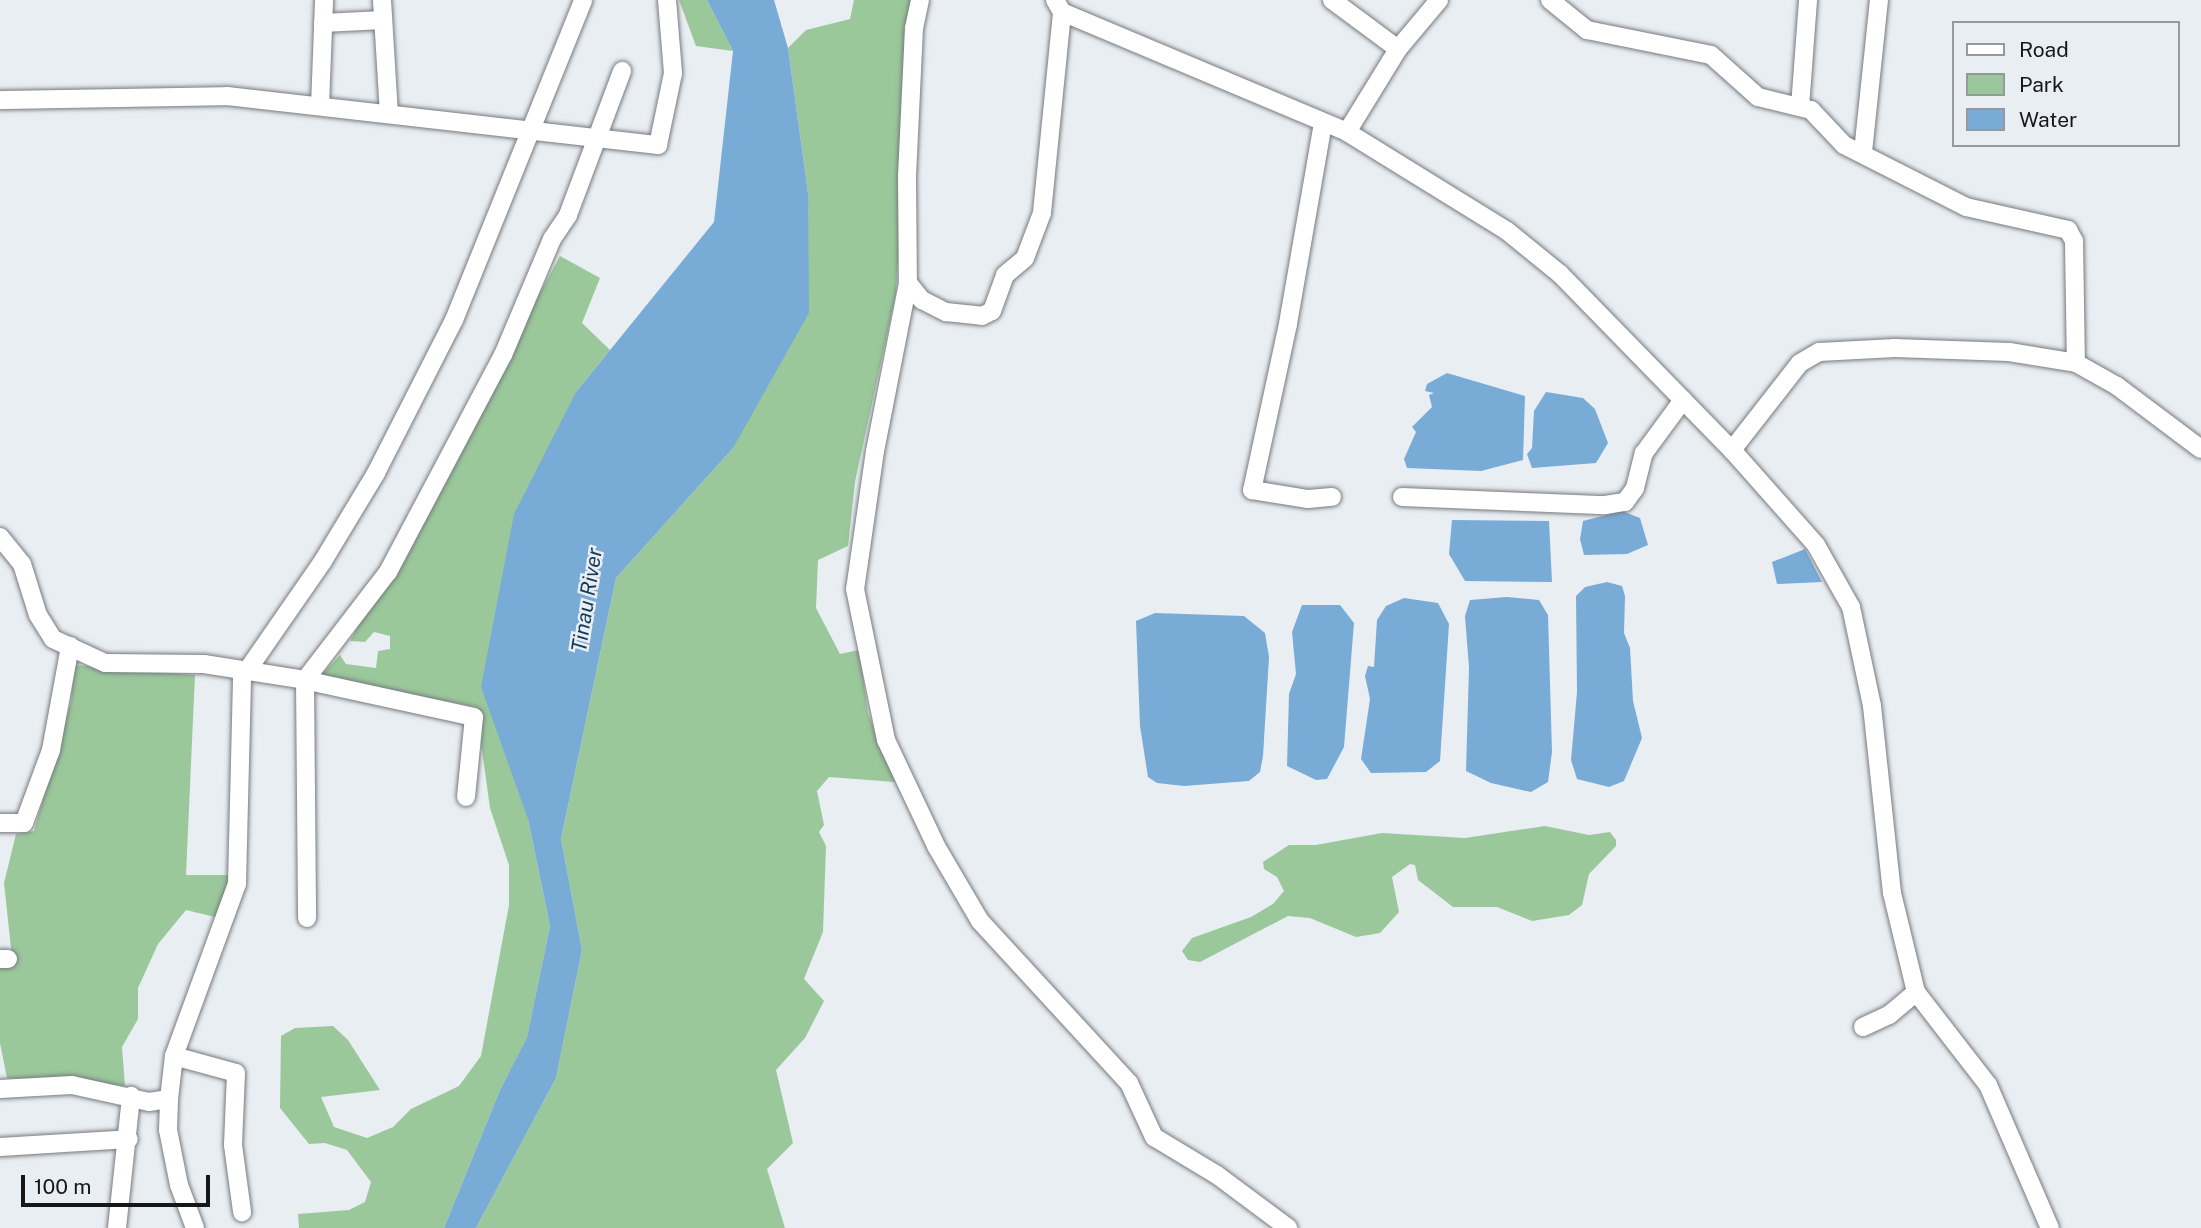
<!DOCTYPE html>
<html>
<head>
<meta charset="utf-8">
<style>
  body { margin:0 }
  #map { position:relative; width:2201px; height:1228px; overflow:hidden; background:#e9eef3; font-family:"Public Sans",sans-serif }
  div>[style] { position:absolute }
  .green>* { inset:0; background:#9ac89b }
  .water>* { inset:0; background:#79abd7 }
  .roads { filter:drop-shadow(0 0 2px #777a7f) drop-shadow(0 0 2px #777a7f) }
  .minor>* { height:18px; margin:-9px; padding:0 9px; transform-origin:9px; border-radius:9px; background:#fff }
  span { translate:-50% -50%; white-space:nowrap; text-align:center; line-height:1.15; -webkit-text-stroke:5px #e9eef3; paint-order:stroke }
  .water-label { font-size:21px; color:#153b59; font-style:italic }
  .legend { position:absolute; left:1952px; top:21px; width:228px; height:126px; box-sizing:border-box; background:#e9eef3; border:2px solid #95989c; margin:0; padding:9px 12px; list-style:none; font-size:21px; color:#161719 }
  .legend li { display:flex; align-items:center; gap:14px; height:35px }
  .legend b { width:35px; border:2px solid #95989c }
  .scale { position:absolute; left:21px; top:1175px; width:189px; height:32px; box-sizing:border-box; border:4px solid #161719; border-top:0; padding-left:9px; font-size:21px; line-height:24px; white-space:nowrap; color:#161719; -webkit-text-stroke:5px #e9eef3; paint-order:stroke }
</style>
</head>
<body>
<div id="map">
  <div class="green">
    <div style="clip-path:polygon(679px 0,707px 0,733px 51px,696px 46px)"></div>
    <div style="clip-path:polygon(854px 0,914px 0,896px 293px,855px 482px,848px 546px,818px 560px,816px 608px,840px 654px,859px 650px,868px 713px,895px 782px,829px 777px,817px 791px,824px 825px,819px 832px,826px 846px,823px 932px,804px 979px,824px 1001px,805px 1038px,776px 1070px,793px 1143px,767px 1169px,785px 1228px,476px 1228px,556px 1078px,582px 950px,561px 839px,616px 578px,733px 448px,808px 193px,788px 48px,806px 30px,850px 19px)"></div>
    <div style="clip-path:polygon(560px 256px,600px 278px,582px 323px,610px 350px,576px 392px,528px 819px,550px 926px,527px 1039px,500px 1090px,444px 1228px,299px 1228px,298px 1214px,349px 1210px,365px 1202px,371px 1182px,347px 1150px,325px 1143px,309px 1144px,280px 1108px,281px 1036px,295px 1028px,333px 1026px,348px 1040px,380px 1090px,321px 1097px,334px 1127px,367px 1138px,393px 1127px,411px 1109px,459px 1086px,481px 1056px,509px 905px,509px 865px,490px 808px,476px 707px,320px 677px,340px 655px,346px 664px,376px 668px,378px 651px,390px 649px,390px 636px,374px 632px,365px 642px,350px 641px)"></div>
    <div style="clip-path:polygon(74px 665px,195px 675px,186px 875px,234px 875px,219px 918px,186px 910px,158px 944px,138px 988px,138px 1019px,122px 1047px,125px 1086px,7px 1078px,0 1043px,0 968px,13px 967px,4px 883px,16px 834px,34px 831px,71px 702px)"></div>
    <div style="clip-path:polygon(1545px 826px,1589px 835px,1610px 832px,1616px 840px,1616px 846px,1589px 874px,1582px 905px,1569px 915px,1532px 921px,1497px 907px,1453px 907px,1418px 880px,1415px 865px,1410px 864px,1392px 877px,1399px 912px,1380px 933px,1356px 937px,1310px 918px,1288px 916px,1200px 962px,1188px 960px,1182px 951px,1192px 938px,1251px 917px,1273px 904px,1284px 891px,1277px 877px,1264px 869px,1263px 862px,1289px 845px,1316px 845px,1382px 833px,1465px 838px)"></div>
  </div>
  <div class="water">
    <div style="clip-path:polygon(707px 0,774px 0,788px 48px,808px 193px,809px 313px,733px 448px,616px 578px,561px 839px,582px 950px,556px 1078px,476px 1228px,444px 1228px,500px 1090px,527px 1038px,550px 926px,528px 819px,481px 687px,514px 514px,576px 392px,714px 222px,733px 51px)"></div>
    <div style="clip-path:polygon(1447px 373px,1525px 396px,1523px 460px,1481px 471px,1407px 468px,1404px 459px,1416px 432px,1412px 427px,1432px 407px,1429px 395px,1434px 393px,1425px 391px,1427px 384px)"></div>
    <div style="clip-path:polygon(1546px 392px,1583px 398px,1595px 409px,1608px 443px,1596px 463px,1532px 468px,1527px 454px,1532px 448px,1534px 411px)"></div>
    <div style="clip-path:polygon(1622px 511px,1640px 518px,1648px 545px,1627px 554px,1584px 555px,1580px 539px,1583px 521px)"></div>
    <div style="clip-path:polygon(1452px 520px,1549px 521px,1552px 582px,1465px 581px,1449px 554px)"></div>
    <div style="clip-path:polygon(1805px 549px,1822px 582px,1777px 584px,1772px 562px)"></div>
    <div style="clip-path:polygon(1607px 582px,1622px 586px,1625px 596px,1624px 633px,1630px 648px,1633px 701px,1642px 738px,1624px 781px,1609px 787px,1577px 779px,1571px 760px,1577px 692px,1576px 596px,1585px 587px)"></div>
    <div style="clip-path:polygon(1507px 597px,1539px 600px,1548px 615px,1552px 752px,1548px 782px,1531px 792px,1491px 783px,1466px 771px,1469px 668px,1465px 616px,1470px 600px)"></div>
    <div style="clip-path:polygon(1404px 598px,1438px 603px,1449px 624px,1440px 761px,1426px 772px,1371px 773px,1361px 759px,1370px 699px,1365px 676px,1368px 666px,1374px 667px,1377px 620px,1386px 606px)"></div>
    <div style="clip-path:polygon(1302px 605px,1340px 605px,1354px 623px,1344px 747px,1327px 779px,1316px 780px,1287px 766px,1289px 694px,1296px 674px,1292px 632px)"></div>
    <div style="clip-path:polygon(1155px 613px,1244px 616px,1265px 633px,1269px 657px,1263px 756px,1260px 772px,1249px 781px,1184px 786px,1157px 783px,1148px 777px,1140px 726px,1136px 621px)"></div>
  </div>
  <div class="roads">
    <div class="minor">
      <div style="left:382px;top:0;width:113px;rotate:86.5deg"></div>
      <div style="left:920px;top:0;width:29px;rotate:102deg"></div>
      <div style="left:914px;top:28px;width:148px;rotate:92.7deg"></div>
      <div style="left:907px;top:176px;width:107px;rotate:89.5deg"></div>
      <div style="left:908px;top:283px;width:171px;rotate:101.1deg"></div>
      <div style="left:875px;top:451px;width:139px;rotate:98.2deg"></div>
      <div style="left:855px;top:589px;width:154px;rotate:78.4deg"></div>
      <div style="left:886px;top:740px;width:117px;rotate:64.7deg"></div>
      <div style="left:936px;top:846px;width:87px;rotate:59.6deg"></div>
      <div style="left:980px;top:921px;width:220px;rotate:47.4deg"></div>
      <div style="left:1129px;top:1083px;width:60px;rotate:65.2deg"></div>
      <div style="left:1154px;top:1137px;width:74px;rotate:31.1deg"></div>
      <div style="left:1217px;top:1175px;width:89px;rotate:36.7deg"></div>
      <div style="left:1055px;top:0;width:14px;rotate:60deg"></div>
      <div style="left:1062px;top:12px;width:309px;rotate:22.8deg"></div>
      <div style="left:1347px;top:132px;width:188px;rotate:31.7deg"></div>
      <div style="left:1507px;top:231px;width:68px;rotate:39.1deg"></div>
      <div style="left:1560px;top:274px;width:246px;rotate:45.7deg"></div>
      <div style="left:1732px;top:450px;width:127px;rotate:48.5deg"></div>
      <div style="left:1816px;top:545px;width:71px;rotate:60.6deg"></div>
      <div style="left:1851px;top:607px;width:101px;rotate:78deg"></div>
      <div style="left:1872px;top:706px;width:188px;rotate:83.9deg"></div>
      <div style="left:1892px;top:893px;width:102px;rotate:76.4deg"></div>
      <div style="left:1916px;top:992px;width:118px;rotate:52.3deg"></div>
      <div style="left:1988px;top:1085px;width:156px;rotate:66.6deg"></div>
      <div style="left:1332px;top:0;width:82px;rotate:36.6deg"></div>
      <div style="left:1550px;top:0;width:48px;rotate:39deg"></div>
      <div style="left:1587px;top:30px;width:126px;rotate:11.4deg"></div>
      <div style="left:1711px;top:55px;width:63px;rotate:41.8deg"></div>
      <div style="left:1758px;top:97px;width:55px;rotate:13.8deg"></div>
      <div style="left:1811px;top:110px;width:48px;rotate:46.7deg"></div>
      <div style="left:1844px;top:145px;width:137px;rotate:26.9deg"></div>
      <div style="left:1966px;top:207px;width:105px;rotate:12.7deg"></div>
      <div style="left:2068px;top:230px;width:13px;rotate:61deg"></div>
      <div style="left:2074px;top:241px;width:122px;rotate:89.1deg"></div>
      <div style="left:323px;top:23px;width:60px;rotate:-2.9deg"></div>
      <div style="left:0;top:100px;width:227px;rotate:-1deg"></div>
      <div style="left:227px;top:96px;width:434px;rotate:6.5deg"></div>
      <div style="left:658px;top:145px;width:74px;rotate:-78.2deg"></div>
      <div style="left:673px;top:73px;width:73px;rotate:-94.7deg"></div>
      <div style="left:320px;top:106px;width:106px;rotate:-87.8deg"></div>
      <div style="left:1800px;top:107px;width:107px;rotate:-85.7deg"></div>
      <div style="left:1323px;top:123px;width:204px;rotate:99.9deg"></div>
      <div style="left:1288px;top:324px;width:170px;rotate:102.2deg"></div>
      <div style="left:1252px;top:490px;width:57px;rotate:9.1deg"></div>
      <div style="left:1308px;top:499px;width:24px;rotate:-5deg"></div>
      <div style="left:1347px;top:132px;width:97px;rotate:-58.4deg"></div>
      <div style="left:1398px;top:49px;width:64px;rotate:-50.1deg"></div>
      <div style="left:1863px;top:152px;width:153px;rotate:-84deg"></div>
      <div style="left:908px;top:283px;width:22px;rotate:51deg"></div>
      <div style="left:922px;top:300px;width:27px;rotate:27deg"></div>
      <div style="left:946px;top:312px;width:36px;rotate:6deg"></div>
      <div style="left:982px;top:316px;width:11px;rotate:-27deg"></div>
      <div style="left:992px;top:311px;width:38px;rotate:-70deg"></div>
      <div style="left:1005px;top:275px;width:26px;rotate:-40deg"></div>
      <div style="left:1025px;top:258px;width:48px;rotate:-69.3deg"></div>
      <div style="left:1042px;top:213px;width:202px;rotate:-84.3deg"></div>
      <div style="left:1732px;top:450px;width:110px;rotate:-52deg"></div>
      <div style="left:1800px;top:363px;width:22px;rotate:-30deg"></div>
      <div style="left:1819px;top:352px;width:76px;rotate:-3deg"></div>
      <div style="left:1895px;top:348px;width:114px;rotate:2deg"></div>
      <div style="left:2009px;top:352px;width:68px;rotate:9.3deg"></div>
      <div style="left:2076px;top:363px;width:47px;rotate:29.3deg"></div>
      <div style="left:2117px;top:386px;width:105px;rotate:36.9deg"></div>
      <div style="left:1402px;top:497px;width:203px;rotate:2.3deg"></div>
      <div style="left:1605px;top:505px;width:20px;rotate:-9deg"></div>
      <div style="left:1625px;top:502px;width:17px;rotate:-54deg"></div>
      <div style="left:1635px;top:488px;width:36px;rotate:-76deg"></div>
      <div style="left:1644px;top:453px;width:66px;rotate:-53.7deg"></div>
      <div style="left:0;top:537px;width:35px;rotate:51deg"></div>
      <div style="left:22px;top:564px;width:53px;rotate:72.6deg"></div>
      <div style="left:38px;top:615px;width:28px;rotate:58deg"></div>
      <div style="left:53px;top:639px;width:57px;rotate:24.8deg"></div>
      <div style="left:105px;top:663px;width:99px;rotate:0.6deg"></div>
      <div style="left:204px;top:664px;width:102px;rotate:9deg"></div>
      <div style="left:305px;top:680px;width:238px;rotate:89.5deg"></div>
      <div style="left:466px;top:797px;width:80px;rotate:-84.3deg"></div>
      <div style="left:474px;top:717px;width:173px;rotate:-167.7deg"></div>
      <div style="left:305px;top:680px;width:136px;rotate:-52.5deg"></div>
      <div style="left:388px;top:572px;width:246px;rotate:-62.1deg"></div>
      <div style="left:503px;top:355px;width:126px;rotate:-67.1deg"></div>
      <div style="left:552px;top:239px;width:29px;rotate:-56deg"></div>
      <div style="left:568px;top:215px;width:154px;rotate:-69.4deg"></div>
      <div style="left:0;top:823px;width:24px"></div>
      <div style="left:24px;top:823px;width:78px;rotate:-69.7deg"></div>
      <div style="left:51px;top:750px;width:106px;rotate:-79.6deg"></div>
      <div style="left:0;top:959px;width:8px"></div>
      <div style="left:1863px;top:1027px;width:29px;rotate:-25deg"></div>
      <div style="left:1889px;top:1015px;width:35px;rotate:-40deg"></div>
      <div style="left:174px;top:1056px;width:64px;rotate:15.3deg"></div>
      <div style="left:236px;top:1073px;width:72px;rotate:92.4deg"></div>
      <div style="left:233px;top:1145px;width:68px;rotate:82.3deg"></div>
      <div style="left:0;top:1089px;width:72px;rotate:-3.2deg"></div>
      <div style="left:72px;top:1085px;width:79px;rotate:12.4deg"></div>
      <div style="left:149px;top:1102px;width:20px;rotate:-9deg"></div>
      <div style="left:0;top:1147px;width:129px;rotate:-3.5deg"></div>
      <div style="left:117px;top:1228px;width:133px;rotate:-83.9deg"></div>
      <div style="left:195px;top:1228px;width:46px;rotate:-110.4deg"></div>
      <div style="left:179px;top:1185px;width:56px;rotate:-101.3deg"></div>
      <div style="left:168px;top:1130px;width:31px;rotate:-88deg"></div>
      <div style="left:169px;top:1099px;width:43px;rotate:-83.4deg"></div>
      <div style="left:174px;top:1056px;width:183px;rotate:-69.9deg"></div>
      <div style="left:237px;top:884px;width:206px;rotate:-88.6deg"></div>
      <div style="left:242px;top:678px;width:142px;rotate:-55.3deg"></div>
      <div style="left:323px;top:561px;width:103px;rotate:-58.9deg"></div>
      <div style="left:376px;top:473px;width:172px;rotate:-63deg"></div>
      <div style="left:454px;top:320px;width:345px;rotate:-68deg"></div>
    </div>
  </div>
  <div class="water-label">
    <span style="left:587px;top:600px;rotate:-81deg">Tinau River</span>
  </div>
  <ul class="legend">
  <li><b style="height:9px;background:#fff"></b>Road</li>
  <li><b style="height:19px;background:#9ac89b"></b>Park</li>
  <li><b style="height:19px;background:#79abd7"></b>Water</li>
  </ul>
  <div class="scale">100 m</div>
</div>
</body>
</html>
